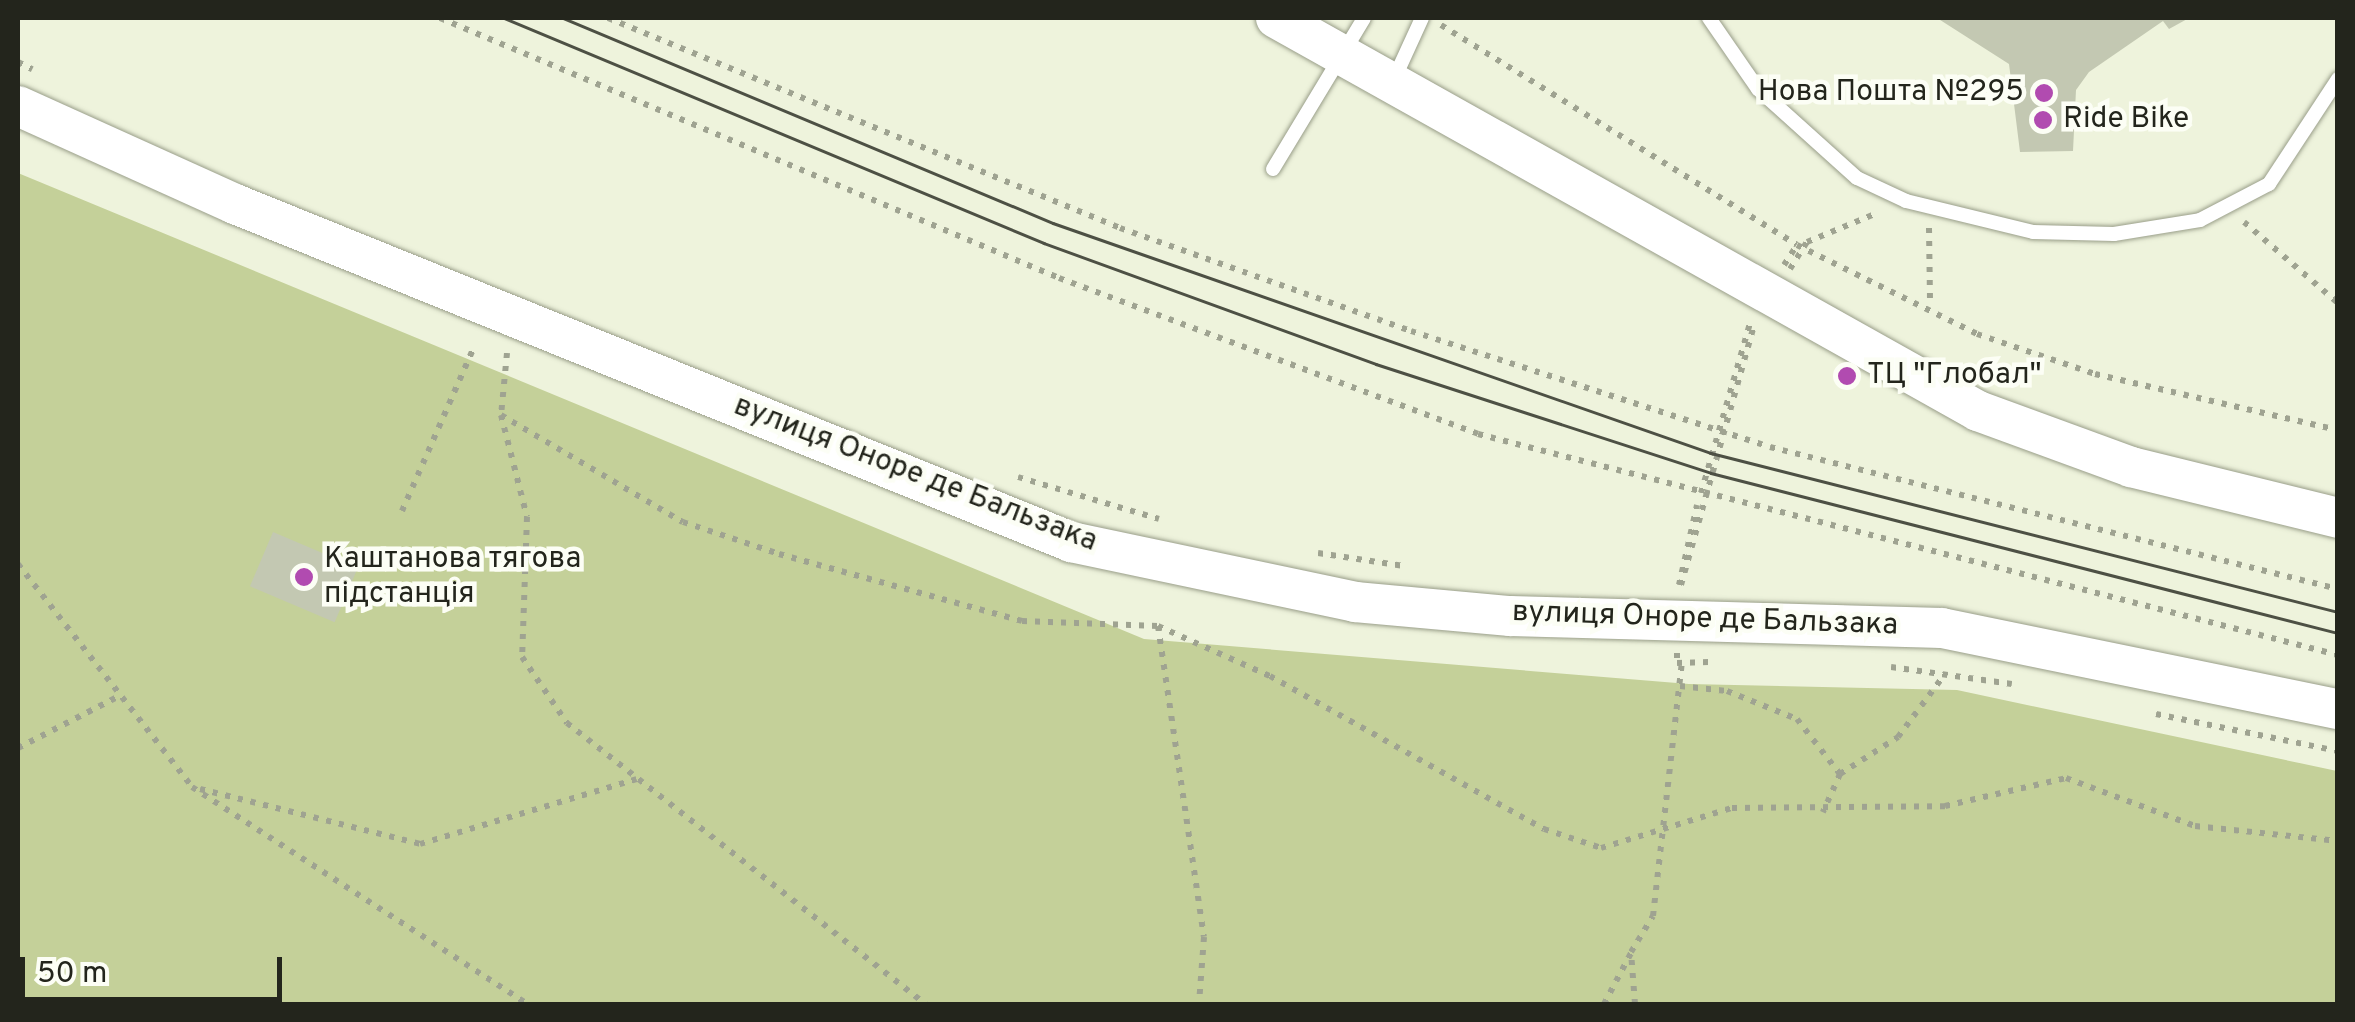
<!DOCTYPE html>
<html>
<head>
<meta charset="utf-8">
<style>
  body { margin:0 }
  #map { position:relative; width:2355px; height:1022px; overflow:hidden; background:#eef3dc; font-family:Overpass,sans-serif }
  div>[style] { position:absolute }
  .green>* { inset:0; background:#c4d099 }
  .building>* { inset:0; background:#c3c8b2; transform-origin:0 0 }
  .path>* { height:6px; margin-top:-3px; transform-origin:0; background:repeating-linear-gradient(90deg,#9fa391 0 5px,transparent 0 13px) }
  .roads { filter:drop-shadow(0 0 2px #999e89) drop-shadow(0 0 2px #999e89) }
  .lane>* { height:14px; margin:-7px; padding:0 7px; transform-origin:7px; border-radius:7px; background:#fff }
  .secondary>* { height:40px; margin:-20px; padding:0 20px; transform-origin:20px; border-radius:20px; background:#fff }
  .tram>* { height:2.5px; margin:-1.25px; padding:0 1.25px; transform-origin:1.25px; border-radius:1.25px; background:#4d5044 }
  .dots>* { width:28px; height:28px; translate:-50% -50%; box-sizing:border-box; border:5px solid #fcfef5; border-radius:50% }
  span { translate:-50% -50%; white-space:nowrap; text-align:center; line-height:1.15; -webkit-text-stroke:9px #fcfef5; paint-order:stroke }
  .poi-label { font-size:30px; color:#23251c }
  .right { translate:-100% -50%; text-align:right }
  .left { translate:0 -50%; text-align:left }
  .street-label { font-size:30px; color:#23251c }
  .frame { position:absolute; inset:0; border:20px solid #23251c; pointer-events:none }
  .scale { position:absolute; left:20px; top:957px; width:262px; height:45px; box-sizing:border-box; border:5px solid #23251c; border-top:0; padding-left:12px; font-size:30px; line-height:35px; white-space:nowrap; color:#23251c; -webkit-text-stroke:8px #fcfef5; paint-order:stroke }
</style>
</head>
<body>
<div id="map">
  <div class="green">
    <div style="clip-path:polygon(18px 173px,1144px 639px,1689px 684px,1957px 690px,2337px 771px,2337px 1004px,18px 1004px)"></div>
  </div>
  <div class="building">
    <div style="clip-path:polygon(1937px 18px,2189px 18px,2169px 29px,2163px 21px,2089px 72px,2076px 90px,2073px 151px,2020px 152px,2009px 64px)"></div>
    <div style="left:273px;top:532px;width:92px;height:59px;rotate:23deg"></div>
  </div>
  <div class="path">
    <div style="left:440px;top:18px;width:671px;rotate:22.78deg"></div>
    <div style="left:1059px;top:278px;width:447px;rotate:20.4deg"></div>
    <div style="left:1478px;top:434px;width:888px;rotate:14.41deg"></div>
    <div style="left:608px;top:18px;width:553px;rotate:22.3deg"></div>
    <div style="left:1120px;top:228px;width:309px;rotate:19.5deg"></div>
    <div style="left:1411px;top:331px;width:377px;rotate:17.9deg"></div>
    <div style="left:1770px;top:447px;width:585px;rotate:14.04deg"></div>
    <div style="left:1441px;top:25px;width:418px;rotate:31.7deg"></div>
    <div style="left:1797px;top:245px;width:201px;rotate:26.3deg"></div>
    <div style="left:1977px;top:334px;width:125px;rotate:18.7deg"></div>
    <div style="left:2095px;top:374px;width:249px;rotate:13deg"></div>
    <div style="left:18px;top:62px;width:16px;rotate:27deg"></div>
    <div style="left:2244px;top:222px;width:124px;rotate:40.8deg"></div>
    <div style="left:1929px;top:228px;width:75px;rotate:89.2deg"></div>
    <div style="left:1784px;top:265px;width:24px;rotate:-57deg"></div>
    <div style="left:1790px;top:269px;width:32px;rotate:-58deg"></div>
    <div style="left:1807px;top:242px;width:76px;rotate:-22.5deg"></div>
    <div style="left:507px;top:353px;width:62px;rotate:95.5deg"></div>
    <div style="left:501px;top:415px;width:105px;rotate:75.7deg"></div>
    <div style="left:527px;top:517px;width:140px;rotate:92deg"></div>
    <div style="left:522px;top:657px;width:80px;rotate:55.7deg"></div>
    <div style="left:567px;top:723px;width:456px;rotate:38.1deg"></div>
    <div style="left:501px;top:415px;width:211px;rotate:30.5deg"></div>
    <div style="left:683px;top:522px;width:101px;rotate:18.4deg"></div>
    <div style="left:779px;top:554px;width:252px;rotate:15.4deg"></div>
    <div style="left:1022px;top:621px;width:136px;rotate:2.1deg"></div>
    <div style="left:1158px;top:626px;width:123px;rotate:24.1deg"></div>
    <div style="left:1270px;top:676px;width:314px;rotate:29.2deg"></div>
    <div style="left:1544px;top:829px;width:60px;rotate:18.4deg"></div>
    <div style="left:1601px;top:848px;width:137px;rotate:-17deg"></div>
    <div style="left:1732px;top:808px;width:213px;rotate:-0.5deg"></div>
    <div style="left:1945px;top:806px;width:124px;rotate:-13deg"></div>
    <div style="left:2066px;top:778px;width:138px;rotate:20.4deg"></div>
    <div style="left:2195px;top:826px;width:144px;rotate:6deg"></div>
    <div style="left:1018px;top:477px;width:147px;rotate:16.6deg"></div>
    <div style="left:1701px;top:493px;width:177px;rotate:-73.9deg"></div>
    <div style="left:402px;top:511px;width:177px;rotate:-66.3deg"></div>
    <div style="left:1318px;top:553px;width:87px;rotate:8.6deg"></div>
    <div style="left:18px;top:564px;width:283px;rotate:52deg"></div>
    <div style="left:192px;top:787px;width:399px;rotate:32.9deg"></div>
    <div style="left:1679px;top:585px;width:82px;rotate:-77.3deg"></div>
    <div style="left:1681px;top:585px;width:270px;rotate:-74.3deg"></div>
    <div style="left:1158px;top:626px;width:314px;rotate:81.6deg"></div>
    <div style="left:1204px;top:937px;width:67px;rotate:94.3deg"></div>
    <div style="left:1677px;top:653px;width:10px;rotate:90deg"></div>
    <div style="left:1677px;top:663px;width:32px;rotate:-2deg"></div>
    <div style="left:1891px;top:667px;width:122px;rotate:8deg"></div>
    <div style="left:1680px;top:686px;width:47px;rotate:6.1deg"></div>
    <div style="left:1727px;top:691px;width:75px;rotate:21.8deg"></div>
    <div style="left:1797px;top:719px;width:70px;rotate:52deg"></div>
    <div style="left:1840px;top:774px;width:42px;rotate:114.1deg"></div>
    <div style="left:2156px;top:714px;width:186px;rotate:11.5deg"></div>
    <div style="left:18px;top:748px;width:116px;rotate:-27.2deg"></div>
    <div style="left:1840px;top:774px;width:69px;rotate:-32.5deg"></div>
    <div style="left:1898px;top:737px;width:79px;rotate:-53.3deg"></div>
    <div style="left:200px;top:789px;width:227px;rotate:14deg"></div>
    <div style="left:420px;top:844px;width:226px;rotate:-16.7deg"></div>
    <div style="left:1604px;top:1004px;width:58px;rotate:-62.1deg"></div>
    <div style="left:1635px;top:1004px;width:52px;rotate:-94.4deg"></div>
    <div style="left:1631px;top:952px;width:42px;rotate:-58.6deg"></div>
    <div style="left:1653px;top:916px;width:256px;rotate:-83.5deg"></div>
  </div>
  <div class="roads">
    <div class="lane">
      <div style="left:1709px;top:18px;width:86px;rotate:55.4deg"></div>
      <div style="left:1758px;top:89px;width:133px;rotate:42deg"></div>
      <div style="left:1857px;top:178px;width:54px;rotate:25.1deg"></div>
      <div style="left:1906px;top:201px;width:131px;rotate:13.7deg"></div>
      <div style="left:2033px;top:232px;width:81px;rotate:1.4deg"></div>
      <div style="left:2114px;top:234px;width:87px;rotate:-9.2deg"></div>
      <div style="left:2200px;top:220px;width:78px;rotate:-27.6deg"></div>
      <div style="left:2269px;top:184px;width:126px;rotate:-56.7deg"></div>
      <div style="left:1395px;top:77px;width:65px;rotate:-65.4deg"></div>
      <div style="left:1273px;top:169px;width:176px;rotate:-58.9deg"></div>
    </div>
    <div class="secondary">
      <div style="left:1276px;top:18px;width:805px;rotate:29.24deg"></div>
      <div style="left:1978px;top:411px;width:163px;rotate:20.1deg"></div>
      <div style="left:2131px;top:467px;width:213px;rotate:13.8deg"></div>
      <div style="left:18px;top:106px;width:238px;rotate:24.3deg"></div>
      <div style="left:235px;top:204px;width:902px;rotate:22.01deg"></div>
      <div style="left:1071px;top:542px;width:290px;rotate:11.9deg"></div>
      <div style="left:1355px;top:602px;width:156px;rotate:5.2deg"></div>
      <div style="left:1510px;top:616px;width:432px;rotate:1.6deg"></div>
      <div style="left:1942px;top:628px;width:404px;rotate:11.6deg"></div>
    </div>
  </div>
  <div class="tram">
    <div style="left:504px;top:18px;width:585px;rotate:22.62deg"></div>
    <div style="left:1044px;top:243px;width:353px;rotate:20deg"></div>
    <div style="left:1376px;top:364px;width:352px;rotate:18deg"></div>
    <div style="left:1711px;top:473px;width:647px;rotate:14.32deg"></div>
    <div style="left:563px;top:18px;width:531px;rotate:22.7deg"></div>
    <div style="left:1053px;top:223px;width:697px;rotate:19.27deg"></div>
    <div style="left:1711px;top:453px;width:647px;rotate:14.23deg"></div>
  </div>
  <div class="dots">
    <div style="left:2044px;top:93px;background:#b14bb0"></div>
    <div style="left:2043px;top:120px;background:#b14bb0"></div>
    <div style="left:1847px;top:376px;background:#b14bb0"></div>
    <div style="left:304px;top:577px;background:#b14bb0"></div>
  </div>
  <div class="poi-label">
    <span class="right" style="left:2024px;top:93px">Нова Пошта №295</span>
    <span class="left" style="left:2063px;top:120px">Ride Bike</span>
    <span class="left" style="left:1867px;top:376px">ТЦ "Глобал"</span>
    <span class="left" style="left:324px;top:577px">Каштанова тягова<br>пiдстанцiя</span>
  </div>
  <div class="street-label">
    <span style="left:915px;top:475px;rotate:21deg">вулиця Оноре де Бальзака</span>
    <span style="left:1705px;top:620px;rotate:2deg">вулиця Оноре де Бальзака</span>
  </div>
  <div class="frame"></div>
  <div class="scale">50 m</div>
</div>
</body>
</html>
